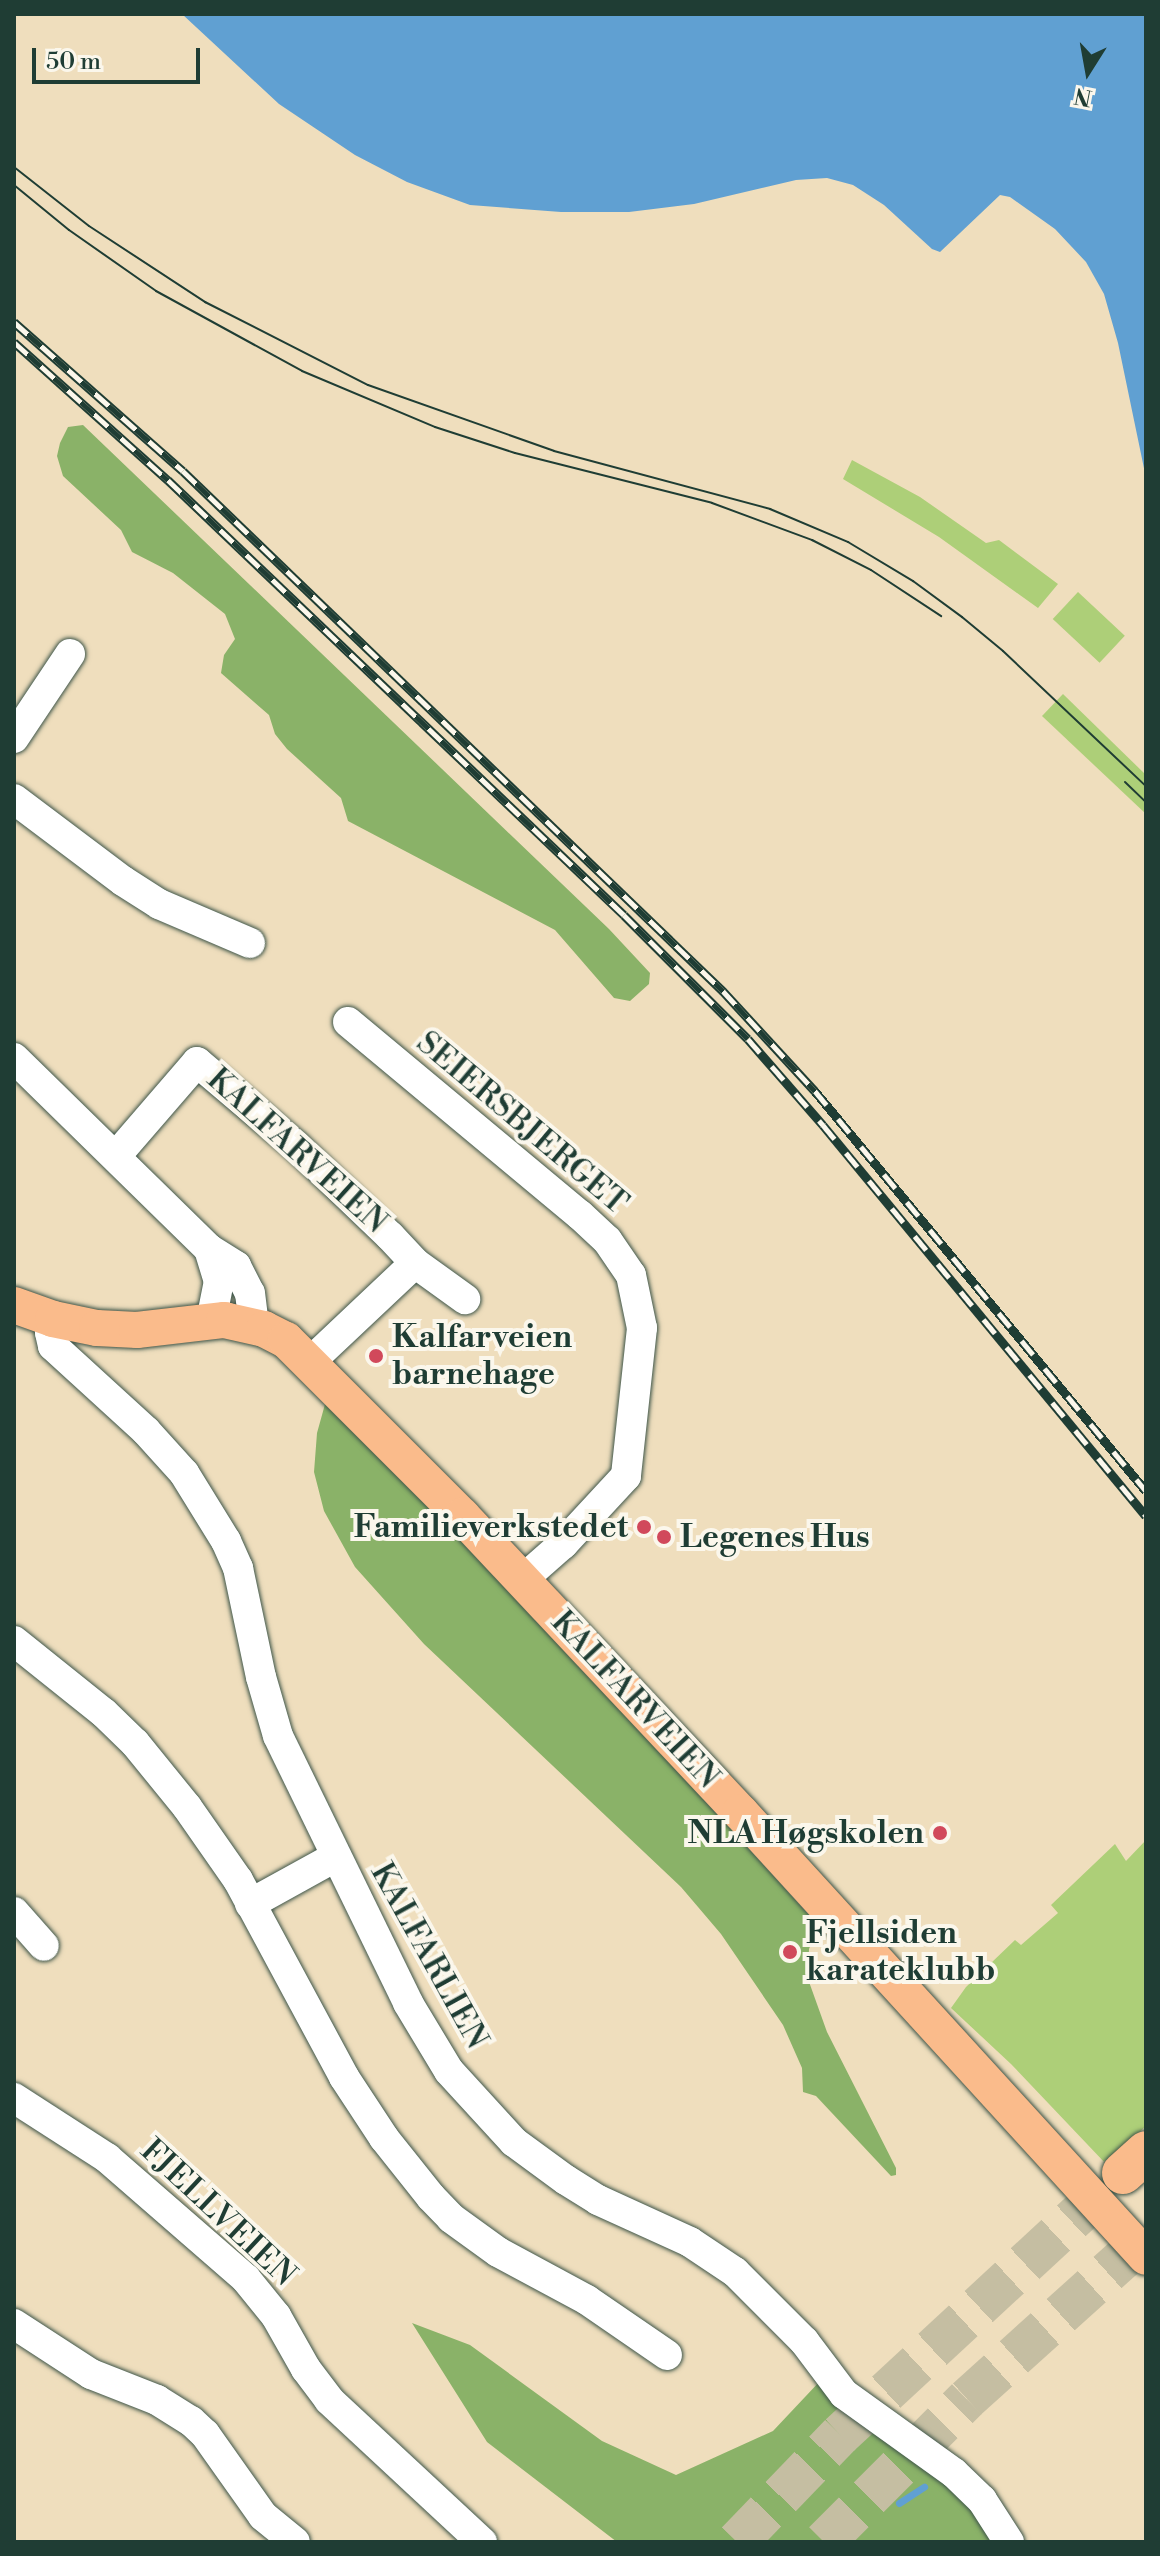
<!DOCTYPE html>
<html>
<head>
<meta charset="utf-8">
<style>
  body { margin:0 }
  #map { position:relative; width:1160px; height:2556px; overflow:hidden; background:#efdebd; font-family:"Libre Bodoni",serif }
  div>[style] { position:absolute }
  .green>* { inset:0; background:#adcf78; transform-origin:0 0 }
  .forest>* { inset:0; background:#8ab268 }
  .water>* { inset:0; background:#60a0d2 }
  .stream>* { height:7px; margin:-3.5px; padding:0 3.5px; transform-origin:3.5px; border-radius:3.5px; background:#60a0d2 }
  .highway-tunnel>* { height:42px; margin-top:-21px; transform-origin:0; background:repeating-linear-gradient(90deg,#c5bea2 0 42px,transparent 0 63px) }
  .roads { filter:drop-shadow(0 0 2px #3e5549) drop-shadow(0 0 2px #3e5549) }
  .minor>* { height:30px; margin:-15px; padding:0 15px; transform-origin:15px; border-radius:15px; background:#fff }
  .major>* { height:36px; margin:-18px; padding:0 18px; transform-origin:18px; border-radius:18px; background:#fabb8b }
  .highway>* { height:42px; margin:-21px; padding:0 21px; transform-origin:21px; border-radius:21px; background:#fabb8b }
  .tram>* { height:2px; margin:-1px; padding:0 1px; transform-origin:1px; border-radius:1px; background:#1f3d34 }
  .rail>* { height:9px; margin-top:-4.5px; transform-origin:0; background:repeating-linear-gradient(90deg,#fbf7ec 0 18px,#1f3d34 0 36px); box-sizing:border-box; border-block:2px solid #1f3d34 }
  .dots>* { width:22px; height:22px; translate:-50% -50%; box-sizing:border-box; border:4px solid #fbf7ec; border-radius:50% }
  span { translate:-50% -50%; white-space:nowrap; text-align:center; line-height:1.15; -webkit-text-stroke:8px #fbf7ec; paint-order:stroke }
  .street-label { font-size:32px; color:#1f3d34 }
  .poi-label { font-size:32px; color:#1f3d34; font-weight:700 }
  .left { translate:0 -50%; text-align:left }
  .right { translate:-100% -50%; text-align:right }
  .frame { position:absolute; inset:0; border:16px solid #1f3d34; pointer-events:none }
  .north { position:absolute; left:1048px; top:32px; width:80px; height:80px; -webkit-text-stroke:6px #fbf7ec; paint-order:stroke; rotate:191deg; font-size:22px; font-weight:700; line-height:32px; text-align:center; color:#1f3d34 }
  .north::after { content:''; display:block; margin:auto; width:28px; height:36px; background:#1f3d34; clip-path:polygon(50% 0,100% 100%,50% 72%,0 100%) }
  .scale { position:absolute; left:32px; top:48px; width:168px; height:36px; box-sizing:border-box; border:4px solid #1f3d34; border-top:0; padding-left:10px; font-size:24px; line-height:28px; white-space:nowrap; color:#1f3d34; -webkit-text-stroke:6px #fbf7ec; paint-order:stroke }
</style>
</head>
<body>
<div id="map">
  <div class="green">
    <div style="clip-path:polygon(852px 460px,920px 497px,986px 543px,999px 540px,1058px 584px,1038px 608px,939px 537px,843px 479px)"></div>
    <div style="left:1078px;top:592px;width:64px;height:37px;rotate:43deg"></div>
    <div style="clip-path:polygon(1063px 694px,1146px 775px,1146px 814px,1042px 716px)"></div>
    <div style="clip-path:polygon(1146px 1840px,1146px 2126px,1106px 2164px,1011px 2064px,951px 2008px,966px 1987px,1015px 1940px,1021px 1945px,1058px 1913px,1051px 1905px,1115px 1844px,1126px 1861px)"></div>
  </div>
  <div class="forest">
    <div style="clip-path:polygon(83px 425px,609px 929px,650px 973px,649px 984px,630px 1001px,614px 998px,555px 930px,348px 821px,341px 798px,287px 749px,275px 734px,269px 715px,221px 673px,224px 655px,235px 639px,225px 614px,173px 573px,132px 552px,121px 530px,63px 476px,57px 456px,60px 443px,68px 427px)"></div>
    <div style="clip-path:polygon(327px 1397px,611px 1697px,819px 1926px,809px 1949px,808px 1979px,827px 2032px,896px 2168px,896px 2175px,891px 2176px,816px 2096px,803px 2092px,802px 2068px,783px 2025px,721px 1934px,681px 1887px,424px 1644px,355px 1567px,324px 1511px,314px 1472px,317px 1433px)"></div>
    <div style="clip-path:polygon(412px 2323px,470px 2345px,602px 2441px,676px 2475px,773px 2431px,821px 2380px,959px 2460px,1026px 2542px,617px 2542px,487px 2442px)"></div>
  </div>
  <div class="water">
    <div style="clip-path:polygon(182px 14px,1146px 14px,1146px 478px,1118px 343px,1104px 294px,1086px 262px,1055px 229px,1010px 197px,1000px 195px,940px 252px,932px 249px,884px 205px,853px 185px,827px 178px,796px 180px,694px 204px,629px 212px,561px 212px,470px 205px,407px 182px,355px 155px,279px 104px)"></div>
  </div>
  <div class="stream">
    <div style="left:899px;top:2503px;width:30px;rotate:-33deg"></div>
  </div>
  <div class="highway-tunnel">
    <div style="left:737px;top:2542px;width:149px;rotate:-46.1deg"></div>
    <div style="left:840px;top:2435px;width:384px;rotate:-42.8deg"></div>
    <div style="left:824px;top:2542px;width:202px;rotate:-45deg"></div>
    <div style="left:967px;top:2399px;width:241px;rotate:-42deg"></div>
  </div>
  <div class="roads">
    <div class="minor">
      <div style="left:14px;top:738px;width:101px;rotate:-56.3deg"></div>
      <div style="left:14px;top:799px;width:136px;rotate:37deg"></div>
      <div style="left:123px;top:881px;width:43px;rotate:32.6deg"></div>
      <div style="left:159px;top:904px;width:99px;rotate:23.2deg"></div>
      <div style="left:348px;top:1022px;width:302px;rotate:39.8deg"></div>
      <div style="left:580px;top:1215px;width:37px;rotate:43deg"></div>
      <div style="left:607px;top:1240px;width:42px;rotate:55.6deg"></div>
      <div style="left:631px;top:1275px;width:54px;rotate:78.3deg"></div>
      <div style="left:642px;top:1328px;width:149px;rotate:96.2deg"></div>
      <div style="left:626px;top:1476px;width:93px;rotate:132.8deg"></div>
      <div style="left:563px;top:1544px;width:55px;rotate:138.7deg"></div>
      <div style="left:14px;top:1058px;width:273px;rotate:44.4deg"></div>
      <div style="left:209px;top:1249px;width:32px;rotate:32deg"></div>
      <div style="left:236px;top:1266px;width:30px;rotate:63deg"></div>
      <div style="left:250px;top:1293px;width:33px;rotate:83deg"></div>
      <div style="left:116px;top:1156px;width:124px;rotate:-49.2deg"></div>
      <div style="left:197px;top:1062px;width:130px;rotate:40.3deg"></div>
      <div style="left:296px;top:1146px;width:130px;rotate:43.8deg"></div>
      <div style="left:390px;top:1236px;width:37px;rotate:47deg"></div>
      <div style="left:415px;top:1263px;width:143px;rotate:136.7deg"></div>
      <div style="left:209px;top:1249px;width:34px;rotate:73deg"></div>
      <div style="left:219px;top:1281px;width:41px;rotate:101.3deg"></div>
      <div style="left:415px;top:1263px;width:62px;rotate:35.8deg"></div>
      <div style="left:53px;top:1319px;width:14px;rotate:102deg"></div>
      <div style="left:50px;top:1333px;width:13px;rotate:77deg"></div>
      <div style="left:53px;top:1346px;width:126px;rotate:42.4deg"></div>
      <div style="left:146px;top:1431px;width:57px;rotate:47.9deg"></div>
      <div style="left:184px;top:1473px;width:80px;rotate:58.3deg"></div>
      <div style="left:226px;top:1541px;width:30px;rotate:66deg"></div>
      <div style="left:238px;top:1568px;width:111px;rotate:78.1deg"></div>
      <div style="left:261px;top:1677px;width:61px;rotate:73.9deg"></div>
      <div style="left:278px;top:1736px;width:297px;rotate:64deg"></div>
      <div style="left:408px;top:2003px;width:79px;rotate:58.9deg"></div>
      <div style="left:449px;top:2071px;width:96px;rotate:47.5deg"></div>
      <div style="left:514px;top:2142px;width:64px;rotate:36.2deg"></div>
      <div style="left:566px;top:2180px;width:38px;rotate:32deg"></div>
      <div style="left:598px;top:2200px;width:101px;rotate:24.5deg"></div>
      <div style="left:690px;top:2242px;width:54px;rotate:33.7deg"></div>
      <div style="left:735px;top:2272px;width:98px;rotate:45deg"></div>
      <div style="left:804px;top:2341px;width:66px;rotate:53deg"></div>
      <div style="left:844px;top:2394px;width:135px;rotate:35.7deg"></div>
      <div style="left:954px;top:2473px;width:39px;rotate:44deg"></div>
      <div style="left:982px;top:2500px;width:50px;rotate:57.3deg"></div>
      <div style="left:14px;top:1641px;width:115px;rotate:38.7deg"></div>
      <div style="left:104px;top:1713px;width:43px;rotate:44.1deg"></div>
      <div style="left:135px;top:1743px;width:82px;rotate:50.9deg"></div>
      <div style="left:187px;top:1807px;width:89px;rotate:55.1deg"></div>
      <div style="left:238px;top:1880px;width:224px;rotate:61.7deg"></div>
      <div style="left:344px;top:2077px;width:73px;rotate:56.7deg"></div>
      <div style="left:384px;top:2138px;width:75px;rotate:51.5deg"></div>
      <div style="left:431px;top:2197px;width:29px;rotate:46deg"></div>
      <div style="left:451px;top:2218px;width:58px;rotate:35.9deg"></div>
      <div style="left:498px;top:2252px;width:101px;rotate:28.3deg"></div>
      <div style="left:587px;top:2300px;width:97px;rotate:34.5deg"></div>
      <div style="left:250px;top:1904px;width:97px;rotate:-28.9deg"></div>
      <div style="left:14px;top:1912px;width:45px;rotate:48.6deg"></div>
      <div style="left:14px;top:2098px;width:111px;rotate:32.8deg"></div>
      <div style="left:107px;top:2158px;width:184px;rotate:41deg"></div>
      <div style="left:246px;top:2279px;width:48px;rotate:51deg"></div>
      <div style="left:276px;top:2316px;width:61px;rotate:60.5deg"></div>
      <div style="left:306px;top:2369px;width:39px;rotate:53deg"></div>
      <div style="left:329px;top:2400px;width:209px;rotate:42.9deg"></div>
      <div style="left:14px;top:2324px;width:92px;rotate:33deg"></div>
      <div style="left:91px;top:2374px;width:71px;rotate:21.5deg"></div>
      <div style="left:157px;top:2400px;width:40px;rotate:32deg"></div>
      <div style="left:191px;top:2421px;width:19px;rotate:43deg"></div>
      <div style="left:205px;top:2434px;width:100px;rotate:54.7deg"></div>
      <div style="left:263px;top:2516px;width:41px;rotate:39.1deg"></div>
    </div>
    <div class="major">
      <div style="left:14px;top:1305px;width:41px;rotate:19.7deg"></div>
      <div style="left:53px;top:1319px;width:45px;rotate:11.6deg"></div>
      <div style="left:97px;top:1328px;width:40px;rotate:2.9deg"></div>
      <div style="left:137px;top:1330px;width:88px;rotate:-6.6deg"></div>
      <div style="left:224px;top:1320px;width:41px;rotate:12.7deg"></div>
      <div style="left:264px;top:1329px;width:25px;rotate:27deg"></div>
      <div style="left:286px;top:1340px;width:249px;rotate:45deg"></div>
      <div style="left:462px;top:1516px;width:406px;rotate:46.8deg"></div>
      <div style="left:740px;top:1812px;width:602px;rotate:47.62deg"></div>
    </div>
    <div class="highway">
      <div style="left:1123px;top:2173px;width:31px;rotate:-42deg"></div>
    </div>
  </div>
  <div class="tram">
    <div style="left:14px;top:167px;width:95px;rotate:38.2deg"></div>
    <div style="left:89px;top:226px;width:139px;rotate:33.2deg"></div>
    <div style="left:205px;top:302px;width:183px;rotate:27deg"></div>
    <div style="left:368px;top:385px;width:197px;rotate:19.5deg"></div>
    <div style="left:554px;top:451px;width:224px;rotate:15deg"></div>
    <div style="left:770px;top:509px;width:85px;rotate:22.9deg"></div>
    <div style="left:848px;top:542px;width:76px;rotate:31deg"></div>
    <div style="left:913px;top:581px;width:61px;rotate:36.3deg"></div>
    <div style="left:962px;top:617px;width:53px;rotate:39.7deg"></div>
    <div style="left:1003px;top:651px;width:197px;rotate:43.4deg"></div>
    <div style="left:14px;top:185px;width:71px;rotate:39.3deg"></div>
    <div style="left:69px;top:230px;width:106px;rotate:35deg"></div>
    <div style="left:156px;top:291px;width:166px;rotate:28.7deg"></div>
    <div style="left:302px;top:371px;width:144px;rotate:22.8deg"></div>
    <div style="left:435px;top:427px;width:84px;rotate:18deg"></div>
    <div style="left:515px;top:453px;width:203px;rotate:14.2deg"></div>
    <div style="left:712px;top:503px;width:107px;rotate:20.3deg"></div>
    <div style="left:812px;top:540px;width:66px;rotate:27deg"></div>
    <div style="left:871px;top:570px;width:84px;rotate:33.3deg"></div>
    <div style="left:1125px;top:782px;width:29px;rotate:44deg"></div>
  </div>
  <div class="rail">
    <div style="left:14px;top:322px;width:225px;rotate:41.4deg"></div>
    <div style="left:183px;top:471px;width:750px;rotate:43.92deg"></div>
    <div style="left:723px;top:991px;width:136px;rotate:47.4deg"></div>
    <div style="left:815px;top:1091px;width:519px;rotate:50.39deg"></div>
    <div style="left:14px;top:342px;width:207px;rotate:41.9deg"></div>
    <div style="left:168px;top:480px;width:630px;rotate:43.65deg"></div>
    <div style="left:624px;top:915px;width:175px;rotate:45deg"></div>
    <div style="left:748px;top:1039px;width:114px;rotate:48.9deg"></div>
    <div style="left:823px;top:1125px;width:507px;rotate:50.44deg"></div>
  </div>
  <div class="dots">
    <div style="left:376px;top:1356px;background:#d1495b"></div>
    <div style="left:644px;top:1527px;background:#d1495b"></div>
    <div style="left:664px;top:1537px;background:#d1495b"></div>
    <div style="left:940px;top:1833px;background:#d1495b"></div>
    <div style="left:790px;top:1952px;background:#d1495b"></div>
  </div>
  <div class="street-label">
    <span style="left:522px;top:1123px;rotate:40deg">SEIERSBJERGET</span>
    <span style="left:297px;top:1151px;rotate:42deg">KALFARVEIEN</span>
    <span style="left:635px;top:1700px;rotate:47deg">KALFARVEIEN</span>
    <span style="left:429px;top:1956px;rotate:61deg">KALFARLIEN</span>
    <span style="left:218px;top:2213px;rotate:43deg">FJELLVEIEN</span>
  </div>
  <div class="poi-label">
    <span class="left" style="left:392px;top:1356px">Kalfarveien<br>barnehage</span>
    <span class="right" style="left:628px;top:1527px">Familieverkstedet</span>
    <span class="left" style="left:680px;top:1537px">Legenes Hus</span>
    <span class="right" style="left:924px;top:1833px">NLA Høgskolen</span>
    <span class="left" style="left:806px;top:1952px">Fjellsiden<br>karateklubb</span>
  </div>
  <div class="frame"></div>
  <div class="north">N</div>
  <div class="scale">50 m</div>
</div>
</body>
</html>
